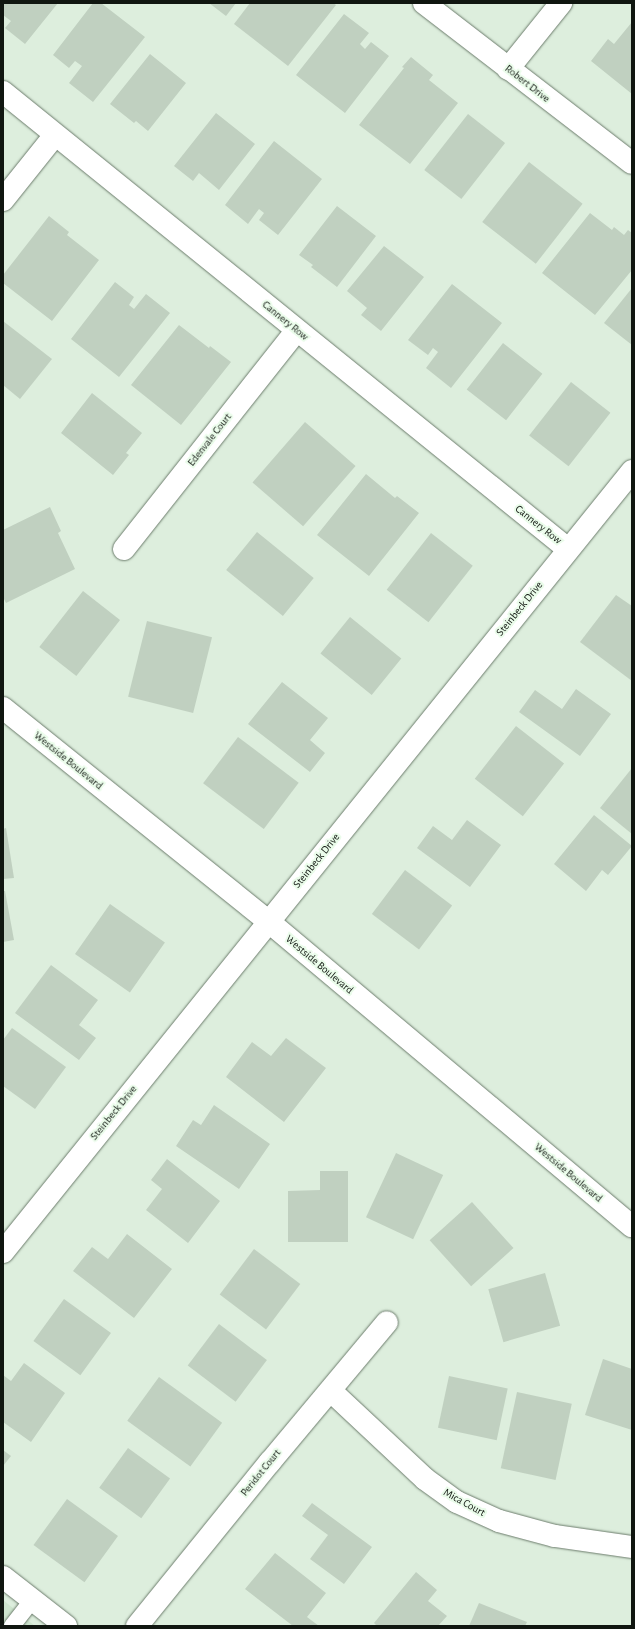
<!DOCTYPE html>
<html>
<head>
<meta charset="utf-8">
<style>
  body { margin:0 }
  #map { position:relative; width:635px; height:1629px; overflow:hidden; background:#ded; font-family:"Alegreya Sans",sans-serif }
  div>[style] { position:absolute }
  .built>* { inset:0; background:#cee5ce }
  .building>* { inset:0; background:#c0d0c0; transform-origin:0 0 }
  .roads { filter:drop-shadow(0 0 1px #6c7c6c) drop-shadow(0 0 1px #6c7c6c) }
  .service>* { height:16px; margin:-8px; padding:0 8px; transform-origin:8px; border-radius:8px; background:#fff }
  .minor>* { height:22px; margin:-11px; padding:0 11px; transform-origin:11px; border-radius:11px; background:#fff }
  .tertiary>* { height:22px; margin:-11px; padding:0 11px; transform-origin:11px; border-radius:11px; background:#fff }
  span { translate:-50% -50%; white-space:nowrap; text-align:center; line-height:1.15; -webkit-text-stroke:4px #eafcea; paint-order:stroke }
  .street-label { font-size:11px; color:#101610 }
  .frame { position:absolute; inset:0; border:4px solid #101610; pointer-events:none }
</style>
</head>
<body>
<div id="map">
  <div class="built">
    <div style="clip-path:polygon(3px 1600px,35px 1626px,3px 1626px)"></div>
  </div>
  <div class="building">
    <div style="clip-path:polygon(3px 3px,58px 3px,25px 44px,5px 28px,11px 21px,3px 15px)"></div>
    <div style="clip-path:polygon(93px 3px,101px 3px,145px 37px,93px 102px,69px 83px,82px 66px,75px 61px,69px 68px,53px 55px)"></div>
    <div style="clip-path:polygon(209px 3px,236px 3px,226px 16px)"></div>
    <div style="clip-path:polygon(250px 3px,333px 3px,336px 5px,288px 66px,234px 24px)"></div>
    <div style="clip-path:polygon(344px 14px,369px 33px,360px 44px,365px 49px,371px 42px,389px 56px,345px 113px,296px 75px)"></div>
    <div style="clip-path:polygon(632px 22px,632px 94px,591px 61px,608px 39px,614px 44px)"></div>
    <div style="clip-path:polygon(150px 54px,186px 83px,148px 131px,136px 121px,134px 123px,110px 104px)"></div>
    <div style="clip-path:polygon(411px 57px,433px 75px,429px 80px,458px 103px,410px 164px,359px 125px,404px 68px,402px 67px)"></div>
    <div style="clip-path:polygon(216px 113px,255px 144px,219px 190px,199px 173px,193px 181px,174px 166px)"></div>
    <div style="left:468px;top:114px;width:47px;height:71px;rotate:38deg"></div>
    <div style="clip-path:polygon(274px 141px,322px 179px,278px 235px,259px 220px,264px 213px,259px 209px,248px 224px,225px 205px)"></div>
    <div style="left:529px;top:162px;width:68px;height:76px;rotate:38deg"></div>
    <div style="clip-path:polygon(337px 206px,376px 236px,337px 287px,311px 267px,313px 265px,299px 255px)"></div>
    <div style="clip-path:polygon(590px 213px,612px 230px,614px 227px,624px 235px,628px 230px,632px 233px,632px 270px,595px 315px,542px 273px)"></div>
    <div style="clip-path:polygon(49px 216px,69px 232px,67px 235px,99px 260px,52px 321px,3px 283px,3px 275px)"></div>
    <div style="clip-path:polygon(384px 246px,424px 277px,381px 331px,361px 315px,367px 308px,347px 291px)"></div>
    <div style="clip-path:polygon(115px 282px,134px 297px,129px 305px,134px 309px,146px 294px,170px 313px,119px 377px,71px 339px)"></div>
    <div style="clip-path:polygon(452px 284px,502px 323px,451px 388px,426px 368px,438px 352px,433px 348px,428px 355px,408px 340px)"></div>
    <div style="clip-path:polygon(632px 288px,632px 345px,604px 323px)"></div>
    <div style="clip-path:polygon(3px 321px,52px 359px,20px 399px,3px 385px)"></div>
    <div style="clip-path:polygon(179px 325px,209px 348px,210px 346px,231px 362px,181px 425px,131px 385px)"></div>
    <div style="left:503px;top:343px;width:50px;height:59px;rotate:38deg"></div>
    <div style="left:571px;top:382px;width:50px;height:68px;rotate:38deg"></div>
    <div style="clip-path:polygon(92px 393px,142px 433px,126px 453px,129px 455px,113px 475px,61px 433px)"></div>
    <div style="left:305px;top:422px;width:67px;height:80px;rotate:41deg"></div>
    <div style="clip-path:polygon(366px 474px,395px 498px,397px 496px,419px 513px,369px 576px,317px 535px)"></div>
    <div style="clip-path:polygon(50px 507px,61px 531px,58px 533px,75px 569px,6px 603px,3px 597px,3px 530px)"></div>
    <div style="left:257px;top:532px;width:73px;height:49px;rotate:39deg"></div>
    <div style="left:431px;top:533px;width:53px;height:72px;rotate:38deg"></div>
    <div style="left:83px;top:591px;width:47px;height:71px;rotate:38deg"></div>
    <div style="clip-path:polygon(616px 595px,632px 606px,632px 681px,580px 642px)"></div>
    <div style="left:350px;top:617px;width:66px;height:47px;rotate:39deg"></div>
    <div style="left:147px;top:621px;width:67px;height:78px;rotate:14deg"></div>
    <div style="clip-path:polygon(282px 682px,328px 718px,310px 740px,325px 753px,310px 772px,248px 724px)"></div>
    <div style="clip-path:polygon(576px 689px,611px 714px,580px 756px,519px 712px,535px 690px,562px 709px)"></div>
    <div style="left:516px;top:726px;width:61px;height:67px;rotate:38deg"></div>
    <div style="left:238px;top:737px;width:76px;height:58px;rotate:37deg"></div>
    <div style="clip-path:polygon(632px 768px,632px 834px,600px 808px)"></div>
    <div style="clip-path:polygon(594px 815px,632px 846px,608px 875px,602px 870px,586px 891px,554px 864px)"></div>
    <div style="clip-path:polygon(467px 820px,501px 845px,470px 887px,417px 848px,433px 826px,452px 840px)"></div>
    <div style="clip-path:polygon(6px 828px,14px 878px,3px 879px,3px 829px)"></div>
    <div style="left:405px;top:870px;width:59px;height:55px;rotate:37deg"></div>
    <div style="clip-path:polygon(3px 891px,5px 891px,14px 940px,3px 942px)"></div>
    <div style="left:110px;top:904px;width:67px;height:61px;rotate:35deg"></div>
    <div style="clip-path:polygon(51px 965px,98px 1000px,79px 1025px,96px 1038px,79px 1060px,15px 1013px)"></div>
    <div style="clip-path:polygon(12px 1028px,66px 1067px,35px 1109px,3px 1086px,3px 1040px)"></div>
    <div style="clip-path:polygon(286px 1038px,326px 1068px,284px 1122px,226px 1077px,252px 1042px,271px 1056px)"></div>
    <div style="clip-path:polygon(214px 1105px,270px 1144px,239px 1189px,176px 1146px,193px 1120px,201px 1125px)"></div>
    <div style="left:396px;top:1153px;width:52px;height:71px;rotate:25deg"></div>
    <div style="clip-path:polygon(167px 1159px,220px 1201px,188px 1243px,146px 1210px,162px 1189px,151px 1180px)"></div>
    <div style="clip-path:polygon(320px 1171px,348px 1171px,348px 1242px,288px 1242px,288px 1191px,320px 1190px)"></div>
    <div style="left:472px;top:1202px;width:62px;height:57px;rotate:48deg"></div>
    <div style="clip-path:polygon(127px 1234px,172px 1269px,134px 1318px,73px 1271px,92px 1247px,108px 1259px)"></div>
    <div style="left:254px;top:1249px;width:58px;height:57px;rotate:37deg"></div>
    <div style="left:545px;top:1273px;width:55px;height:59px;rotate:74deg"></div>
    <div style="left:64px;top:1299px;width:58px;height:52px;rotate:36deg"></div>
    <div style="left:219px;top:1324px;width:60px;height:52px;rotate:37deg"></div>
    <div style="clip-path:polygon(603px 1359px,632px 1369px,632px 1430px,585px 1415px)"></div>
    <div style="clip-path:polygon(24px 1363px,65px 1393px,31px 1442px,3px 1422px,3px 1375px,11px 1381px)"></div>
    <div style="left:449px;top:1376px;width:60px;height:53px;rotate:12deg"></div>
    <div style="left:159px;top:1377px;width:78px;height:54px;rotate:36deg"></div>
    <div style="left:517px;top:1392px;width:56px;height:78px;rotate:12deg"></div>
    <div style="left:128px;top:1448px;width:52px;height:49px;rotate:36deg"></div>
    <div style="clip-path:polygon(3px 1450px,11px 1456px,3px 1466px)"></div>
    <div style="left:67px;top:1499px;width:63px;height:57px;rotate:36deg"></div>
    <div style="clip-path:polygon(312px 1503px,372px 1547px,344px 1584px,310px 1559px,328px 1535px,302px 1516px)"></div>
    <div style="clip-path:polygon(275px 1553px,326px 1593px,307px 1617px,319px 1626px,293px 1626px,245px 1589px)"></div>
    <div style="clip-path:polygon(416px 1572px,437px 1590px,428px 1601px,447px 1616px,438px 1626px,377px 1626px,374px 1623px)"></div>
    <div style="clip-path:polygon(479px 1603px,527px 1622px,525px 1626px,469px 1626px)"></div>
  </div>
  <div class="roads">
    <div class="service">
      <div style="left:12px;top:1626px;width:33px;rotate:-52deg"></div>
    </div>
    <div class="minor">
      <div style="left:424px;top:3px;width:262px;rotate:37.6deg"></div>
      <div style="left:508px;top:69px;width:85px;rotate:-51.2deg"></div>
      <div style="left:3px;top:92px;width:727px;rotate:38.97deg"></div>
      <div style="left:3px;top:200px;width:83px;rotate:-51.3deg"></div>
      <div style="left:124px;top:549px;width:278px;rotate:-51.7deg"></div>
      <div style="left:3px;top:1252px;width:1003px;rotate:-51.15deg"></div>
      <div style="left:331px;top:1391px;width:129px;rotate:43.1deg"></div>
      <div style="left:425px;top:1479px;width:39px;rotate:36deg"></div>
      <div style="left:457px;top:1502px;width:46px;rotate:24.3deg"></div>
      <div style="left:499px;top:1521px;width:58px;rotate:15deg"></div>
      <div style="left:555px;top:1536px;width:78px;rotate:8.1deg"></div>
      <div style="left:3px;top:1577px;width:80px;rotate:37.9deg"></div>
      <div style="left:137px;top:1626px;width:211px;rotate:-51deg"></div>
      <div style="left:270px;top:1462px;width:182px;rotate:-50.1deg"></div>
    </div>
    <div class="tertiary">
      <div style="left:3px;top:708px;width:340px;rotate:38.8deg"></div>
      <div style="left:268px;top:921px;width:475px;rotate:40deg"></div>
    </div>
  </div>
  <div class="street-label">
    <span style="left:527px;top:84px;rotate:38deg">Robert Drive</span>
    <span style="left:285px;top:321px;rotate:39deg">Cannery Row</span>
    <span style="left:210px;top:440px;rotate:-52deg">Edenvale Court</span>
    <span style="left:538px;top:525px;rotate:38deg">Cannery Row</span>
    <span style="left:520px;top:609px;rotate:-51deg">Steinbeck Drive</span>
    <span style="left:68px;top:761px;rotate:39deg">Westside Boulevard</span>
    <span style="left:317px;top:861px;rotate:-51deg">Steinbeck Drive</span>
    <span style="left:319px;top:965px;rotate:40deg">Westside Boulevard</span>
    <span style="left:114px;top:1113px;rotate:-51deg">Steinbeck Drive</span>
    <span style="left:568px;top:1173px;rotate:40deg">Westside Boulevard</span>
    <span style="left:261px;top:1473px;rotate:-51deg">Peridot Court</span>
    <span style="left:464px;top:1503px;rotate:29deg">Mica Court</span>
  </div>
  <div class="frame"></div>
</div>
</body>
</html>
